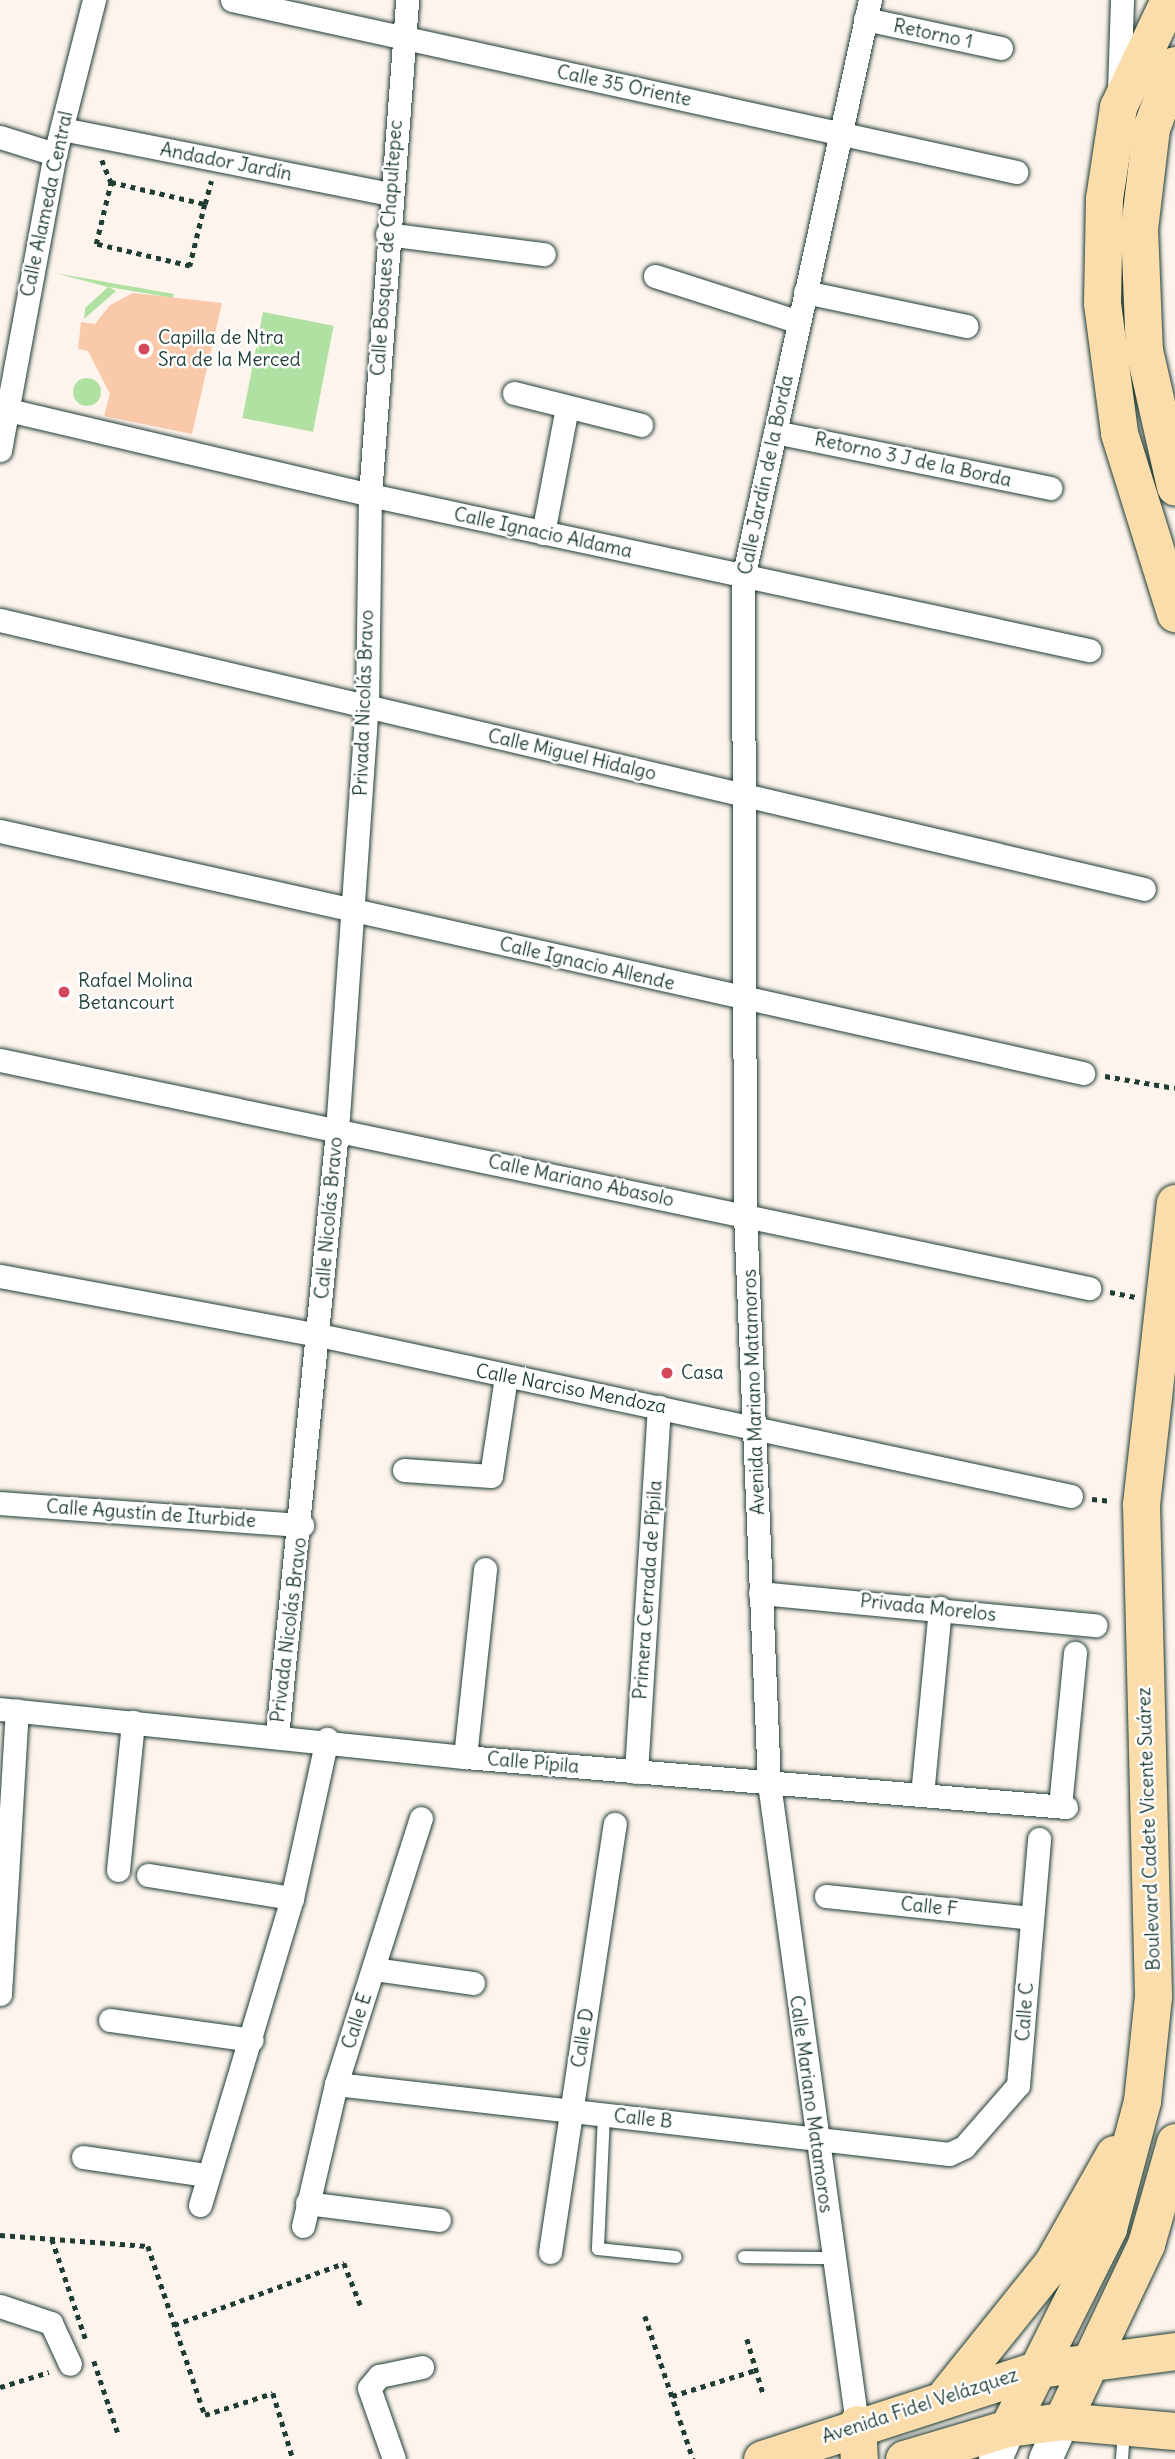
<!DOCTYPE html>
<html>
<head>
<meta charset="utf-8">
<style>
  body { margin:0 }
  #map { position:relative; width:1175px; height:2459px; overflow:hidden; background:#fef4ee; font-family:Delius,sans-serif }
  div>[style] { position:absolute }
  .green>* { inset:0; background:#b0e1a2; transform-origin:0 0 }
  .round { border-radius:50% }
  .building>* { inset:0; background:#fac9aa }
  .path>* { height:4.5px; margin-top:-2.25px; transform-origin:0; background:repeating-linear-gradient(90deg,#1f3d34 0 5px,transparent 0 10px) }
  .roads { filter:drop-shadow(0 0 2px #1f3d34) drop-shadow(0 0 2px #1f3d34) }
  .service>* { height:12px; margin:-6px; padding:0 6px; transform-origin:6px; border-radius:6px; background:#fff }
  .minor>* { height:23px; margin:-11.5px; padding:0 11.5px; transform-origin:11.5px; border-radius:11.5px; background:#fff }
  .secondary>* { height:33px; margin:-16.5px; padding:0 16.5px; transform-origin:16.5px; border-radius:16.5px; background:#fff }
  .primary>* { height:37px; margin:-18.5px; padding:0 18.5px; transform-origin:18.5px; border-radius:18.5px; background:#fbddab }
  .dots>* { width:19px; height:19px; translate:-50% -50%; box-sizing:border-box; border:4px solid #fff; border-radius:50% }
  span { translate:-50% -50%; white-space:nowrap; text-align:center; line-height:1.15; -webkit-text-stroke:5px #fff; paint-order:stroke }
  .street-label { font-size:19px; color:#1f3d34 }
  .poi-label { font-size:19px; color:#1f3d34 }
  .left { translate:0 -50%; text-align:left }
</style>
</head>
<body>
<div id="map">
  <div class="green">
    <div style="clip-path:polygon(55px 273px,174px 294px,173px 298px,109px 287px,116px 291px,84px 319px,85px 308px,108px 287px)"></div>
    <div style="left:263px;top:312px;width:72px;height:108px;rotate:11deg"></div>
    <div class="round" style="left:73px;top:378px;width:28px;height:28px"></div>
  </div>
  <div class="building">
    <div style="clip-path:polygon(133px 293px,222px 303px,192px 434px,104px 416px,110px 394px,88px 351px,78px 349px,81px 322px,95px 324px,110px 305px)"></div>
  </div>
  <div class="path">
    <div style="left:102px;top:160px;width:24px;rotate:68deg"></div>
    <div style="left:111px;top:182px;width:97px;rotate:13.2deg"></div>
    <div style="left:205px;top:204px;width:64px;rotate:103.6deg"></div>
    <div style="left:190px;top:266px;width:97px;rotate:-166.8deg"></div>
    <div style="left:96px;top:244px;width:64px;rotate:-76.4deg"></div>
    <div style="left:205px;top:204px;width:24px;rotate:-75deg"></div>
    <div style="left:1105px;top:1076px;width:71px;rotate:9.7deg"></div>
    <div style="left:1110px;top:1292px;width:26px;rotate:11deg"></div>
    <div style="left:1092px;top:1499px;width:20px;rotate:6deg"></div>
    <div style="left:0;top:2235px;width:148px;rotate:4.3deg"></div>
    <div style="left:148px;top:2246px;width:178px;rotate:71.4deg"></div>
    <div style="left:205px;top:2415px;width:71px;rotate:-17.9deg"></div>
    <div style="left:273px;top:2393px;width:69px;rotate:73.1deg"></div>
    <div style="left:52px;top:2239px;width:107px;rotate:71.4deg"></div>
    <div style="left:645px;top:2316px;width:151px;rotate:71.4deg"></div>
    <div style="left:174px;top:2325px;width:181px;rotate:-20deg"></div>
    <div style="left:344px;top:2263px;width:49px;rotate:68.6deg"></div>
    <div style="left:747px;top:2339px;width:56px;rotate:73.5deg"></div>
    <div style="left:94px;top:2361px;width:76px;rotate:71.6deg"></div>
    <div style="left:0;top:2387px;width:51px;rotate:-17deg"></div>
    <div style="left:672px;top:2396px;width:88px;rotate:-17.2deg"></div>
  </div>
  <div class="roads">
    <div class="service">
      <div style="left:604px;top:2115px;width:134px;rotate:92.6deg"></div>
      <div style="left:598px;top:2249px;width:78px;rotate:5.9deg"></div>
      <div style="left:744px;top:2257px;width:87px;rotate:0.7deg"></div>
      <div style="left:1122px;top:2459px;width:30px;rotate:-86deg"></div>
    </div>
    <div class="minor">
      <div style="left:232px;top:0;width:803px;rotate:12.37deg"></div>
      <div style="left:865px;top:19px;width:139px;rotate:12deg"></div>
      <div style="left:1119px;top:91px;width:91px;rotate:-88.1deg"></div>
      <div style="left:62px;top:129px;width:333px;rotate:11.2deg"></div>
      <div style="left:0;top:137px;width:58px;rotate:17.2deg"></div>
      <div style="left:387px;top:234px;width:158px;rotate:7.3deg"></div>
      <div style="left:655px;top:276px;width:151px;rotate:17.7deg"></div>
      <div style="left:805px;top:292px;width:165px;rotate:11.9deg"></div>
      <div style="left:514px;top:393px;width:131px;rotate:14.1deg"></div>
      <div style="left:0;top:408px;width:380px;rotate:13.2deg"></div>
      <div style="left:370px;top:495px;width:736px;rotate:12.17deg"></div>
      <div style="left:775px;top:432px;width:281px;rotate:11.5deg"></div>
      <div style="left:0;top:450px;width:301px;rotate:-79.5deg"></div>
      <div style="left:55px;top:154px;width:159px;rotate:-75.8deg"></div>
      <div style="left:543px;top:533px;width:128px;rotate:-79.2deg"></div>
      <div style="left:0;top:620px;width:1175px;rotate:13.23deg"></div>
      <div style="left:0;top:831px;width:1110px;rotate:12.6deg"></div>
      <div style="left:0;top:1060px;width:1113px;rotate:11.83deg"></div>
      <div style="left:0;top:1276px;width:324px;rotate:10.5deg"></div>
      <div style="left:319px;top:1335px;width:769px;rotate:12.08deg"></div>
      <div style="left:404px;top:1470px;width:87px;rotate:3.9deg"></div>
      <div style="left:491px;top:1476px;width:100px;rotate:-81.4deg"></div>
      <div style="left:0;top:1503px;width:303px;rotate:4.2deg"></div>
      <div style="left:760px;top:1593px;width:337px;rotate:5.5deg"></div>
      <div style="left:0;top:1709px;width:467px;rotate:5.9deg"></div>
      <div style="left:465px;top:1757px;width:603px;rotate:4.76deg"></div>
      <div style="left:277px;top:1736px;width:608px;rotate:-84.34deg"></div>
      <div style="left:337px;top:1131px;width:425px;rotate:-86deg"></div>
      <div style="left:367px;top:707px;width:212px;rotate:-89.2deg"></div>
      <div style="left:370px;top:495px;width:496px;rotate:-85.7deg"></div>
      <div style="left:465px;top:1757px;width:189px;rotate:-83.9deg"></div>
      <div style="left:636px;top:1772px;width:366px;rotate:-86.4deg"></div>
      <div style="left:922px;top:1795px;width:188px;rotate:-84.5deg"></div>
      <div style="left:1060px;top:1806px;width:154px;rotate:-84.4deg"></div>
      <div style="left:118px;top:1870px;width:149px;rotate:-84.2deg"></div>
      <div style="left:148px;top:1875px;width:146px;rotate:9.1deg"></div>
      <div style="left:826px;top:1896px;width:206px;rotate:6.1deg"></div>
      <div style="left:374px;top:1969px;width:100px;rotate:8deg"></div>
      <div style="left:0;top:1994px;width:284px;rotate:-86.6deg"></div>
      <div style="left:110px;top:2020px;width:143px;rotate:8deg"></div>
      <div style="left:336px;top:2084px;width:617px;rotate:6.51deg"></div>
      <div style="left:949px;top:2154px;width:17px;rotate:-25deg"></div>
      <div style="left:964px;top:2147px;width:82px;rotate:-48.9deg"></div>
      <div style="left:1018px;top:2085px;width:247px;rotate:-85.1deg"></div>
      <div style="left:83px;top:2157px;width:124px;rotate:8.3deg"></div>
      <div style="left:307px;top:2203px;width:133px;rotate:7.3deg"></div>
      <div style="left:200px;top:2205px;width:320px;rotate:-73.3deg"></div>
      <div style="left:292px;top:1898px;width:163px;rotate:-77.6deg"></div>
      <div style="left:303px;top:2226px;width:146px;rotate:-76.9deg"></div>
      <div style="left:336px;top:2084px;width:279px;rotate:-72.3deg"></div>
      <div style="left:550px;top:2252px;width:433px;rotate:-81.4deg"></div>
      <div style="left:0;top:2306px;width:54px;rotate:18.4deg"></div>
      <div style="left:51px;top:2323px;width:45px;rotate:65.1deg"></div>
      <div style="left:857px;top:2424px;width:647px;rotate:-97.82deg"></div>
      <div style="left:769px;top:1783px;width:569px;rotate:-92.42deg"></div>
      <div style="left:745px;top:1215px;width:637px;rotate:-90.18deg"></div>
      <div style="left:743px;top:578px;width:592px;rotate:-77.61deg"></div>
      <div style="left:394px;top:2459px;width:75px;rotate:-109.4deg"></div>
      <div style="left:369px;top:2388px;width:16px;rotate:-50deg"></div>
      <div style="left:379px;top:2376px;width:44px;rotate:-11.8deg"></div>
    </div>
    <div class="secondary">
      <div style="left:995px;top:2459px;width:34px;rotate:-67deg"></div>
      <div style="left:1045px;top:2459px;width:42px;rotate:-65.9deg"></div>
    </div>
    <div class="primary">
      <div style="left:1169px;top:0;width:119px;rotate:115.5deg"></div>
      <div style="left:1118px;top:107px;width:92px;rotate:98.7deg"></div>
      <div style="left:1104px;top:198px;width:105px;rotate:91.1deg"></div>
      <div style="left:1102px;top:303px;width:131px;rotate:82.5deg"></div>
      <div style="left:1119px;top:433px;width:189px;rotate:72.7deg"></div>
      <div style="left:1175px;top:65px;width:67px;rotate:110.9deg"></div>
      <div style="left:1151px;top:128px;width:101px;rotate:96.8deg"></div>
      <div style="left:1139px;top:228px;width:122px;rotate:87.7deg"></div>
      <div style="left:1144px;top:350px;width:140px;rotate:77.2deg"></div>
      <div style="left:947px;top:2394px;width:169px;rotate:-51.2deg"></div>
      <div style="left:1053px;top:2262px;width:124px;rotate:-60.5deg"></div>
      <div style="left:1062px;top:2421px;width:196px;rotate:-64.6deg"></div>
      <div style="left:1146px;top:2244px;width:106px;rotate:-74.1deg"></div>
      <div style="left:857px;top:2424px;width:35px;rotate:87deg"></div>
      <div style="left:1008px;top:2428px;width:224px;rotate:-63.4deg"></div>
      <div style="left:1108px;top:2228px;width:131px;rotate:-75deg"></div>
      <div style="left:1142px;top:2101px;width:106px;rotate:-84deg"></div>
      <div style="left:1153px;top:1996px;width:492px;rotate:-91.4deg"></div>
      <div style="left:1141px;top:1504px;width:303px;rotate:-83.6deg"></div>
      <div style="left:762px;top:2459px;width:291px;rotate:-18deg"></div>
      <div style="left:1039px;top:2369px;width:137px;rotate:-7.5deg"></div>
      <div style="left:904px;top:2459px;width:109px;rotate:-16.6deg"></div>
      <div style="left:1008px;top:2428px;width:54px;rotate:-7.4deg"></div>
      <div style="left:1062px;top:2421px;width:113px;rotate:5.1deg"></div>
    </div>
  </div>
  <div class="dots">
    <div style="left:144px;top:349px;background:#d1495b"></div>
    <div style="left:64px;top:992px;background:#d1495b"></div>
    <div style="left:667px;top:1373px;background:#d1495b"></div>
  </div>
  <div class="street-label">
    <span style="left:933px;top:34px;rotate:12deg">Retorno 1</span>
    <span style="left:624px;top:86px;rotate:12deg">Calle 35 Oriente</span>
    <span style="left:226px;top:162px;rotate:11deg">Andador Jardín</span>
    <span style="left:47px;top:204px;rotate:-78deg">Calle Alameda Central</span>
    <span style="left:387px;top:248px;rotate:-86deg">Calle Bosques de Chapultepec</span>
    <span style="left:913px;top:460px;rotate:12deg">Retorno 3 J de la Borda</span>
    <span style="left:766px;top:475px;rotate:-78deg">Calle Jardín de la Borda</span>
    <span style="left:543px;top:533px;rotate:12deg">Calle Ignacio Aldama</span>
    <span style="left:364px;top:703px;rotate:-88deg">Privada Nicolás Bravo</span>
    <span style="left:572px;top:755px;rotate:13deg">Calle Miguel Hidalgo</span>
    <span style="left:587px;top:964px;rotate:13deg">Calle Ignacio Allende</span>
    <span style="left:581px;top:1181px;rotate:12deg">Calle Mariano Abasolo</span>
    <span style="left:329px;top:1218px;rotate:-85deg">Calle Nicolás Bravo</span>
    <span style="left:571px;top:1389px;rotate:11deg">Calle Narciso Mendoza</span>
    <span style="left:754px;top:1392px;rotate:-92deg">Avenida Mariano Matamoros</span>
    <span style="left:151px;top:1514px;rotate:4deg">Calle Agustín de Iturbide</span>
    <span style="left:648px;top:1590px;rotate:-86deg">Primera Cerrada de Pípila</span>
    <span style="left:928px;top:1608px;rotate:6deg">Privada Morelos</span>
    <span style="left:289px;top:1630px;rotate:-83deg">Privada Nicolás Bravo</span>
    <span style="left:533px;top:1763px;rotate:5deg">Calle Pípila</span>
    <span style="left:1149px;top:1829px;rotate:-92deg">Boulevard Cadete Vicente Suárez</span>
    <span style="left:929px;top:1907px;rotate:6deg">Calle F</span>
    <span style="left:1025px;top:2012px;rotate:-86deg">Calle C</span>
    <span style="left:357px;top:2021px;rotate:-72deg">Calle E</span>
    <span style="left:583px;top:2038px;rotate:-81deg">Calle D</span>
    <span style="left:811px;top:2104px;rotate:82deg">Calle Mariano Matamoros</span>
    <span style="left:643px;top:2119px;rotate:6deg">Calle B</span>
    <span style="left:920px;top:2406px;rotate:-18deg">Avenida Fidel Velázquez</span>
  </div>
  <div class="poi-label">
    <span class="left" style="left:158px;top:349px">Capilla de Ntra<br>Sra de la Merced</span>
    <span class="left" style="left:78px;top:992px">Rafael Molina<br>Betancourt</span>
    <span class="left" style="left:681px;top:1373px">Casa</span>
  </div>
</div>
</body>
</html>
